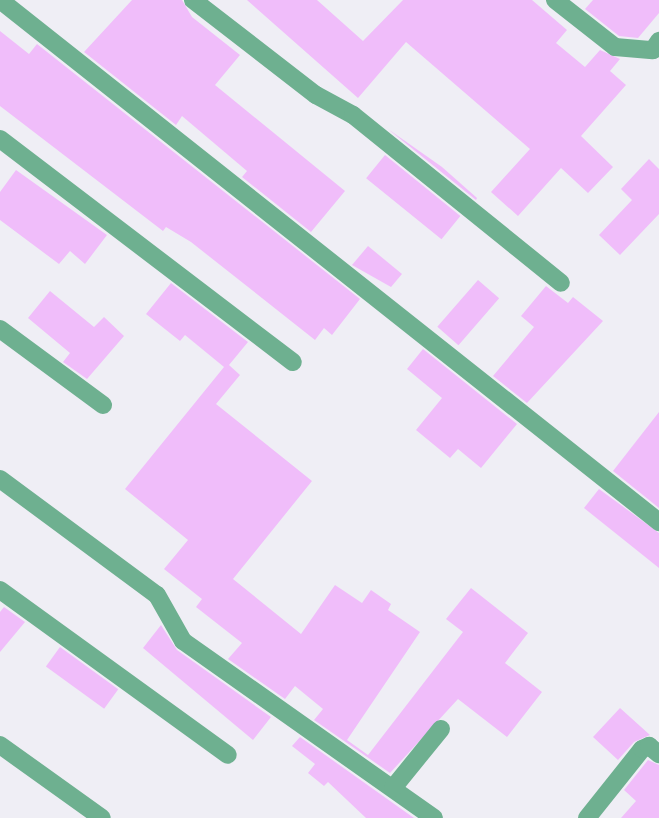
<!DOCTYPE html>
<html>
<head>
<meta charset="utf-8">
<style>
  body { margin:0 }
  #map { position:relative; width:659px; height:818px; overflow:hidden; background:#efeef5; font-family:Roboto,sans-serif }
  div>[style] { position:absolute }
  .building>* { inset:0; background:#f0bdfa; transform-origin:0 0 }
  .street>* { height:18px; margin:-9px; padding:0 9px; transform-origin:9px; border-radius:9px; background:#6eb090 }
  span { translate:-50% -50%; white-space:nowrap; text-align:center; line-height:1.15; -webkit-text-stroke:6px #fdfcff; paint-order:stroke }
</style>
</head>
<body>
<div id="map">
  <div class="building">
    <div style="clip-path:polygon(132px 0,182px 0,192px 17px,240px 55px,215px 85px,345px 191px,311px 232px,242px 177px,247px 171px,182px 116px,176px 125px,84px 52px)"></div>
    <div style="clip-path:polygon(247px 0,317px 0,363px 41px,403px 0,532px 0,567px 30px,556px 43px,585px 67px,600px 50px,620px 59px,610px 71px,626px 85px,581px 136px,613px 167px,588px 193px,561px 168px,518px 216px,491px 192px,530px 149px,406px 42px,358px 98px)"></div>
    <div style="clip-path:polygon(593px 0,659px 0,659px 13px,638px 38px,619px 36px,585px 9px)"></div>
    <div style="clip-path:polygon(0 31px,29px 54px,37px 44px,360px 299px,332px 335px,324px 328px,315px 340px,191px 242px,166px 227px,163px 231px,0 106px)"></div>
    <div style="clip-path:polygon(388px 129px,442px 167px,477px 198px,476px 200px)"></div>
    <div style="left:385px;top:155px;width:97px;height:30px;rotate:39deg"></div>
    <div style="clip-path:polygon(649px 159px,659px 169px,659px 214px,620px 255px,599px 235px,632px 200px,621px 189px)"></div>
    <div style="clip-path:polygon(16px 170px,107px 235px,85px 264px,70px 251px,59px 264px,0 220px,0 192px)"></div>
    <div style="clip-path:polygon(368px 246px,402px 274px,391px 287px,352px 265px)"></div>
    <div style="left:478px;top:280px;width:28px;height:62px;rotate:41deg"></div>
    <div style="clip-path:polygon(171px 283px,248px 342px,229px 365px,240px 375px,216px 404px,312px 481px,233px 579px,301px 634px,335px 585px,362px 603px,371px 590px,391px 604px,388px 610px,420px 632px,347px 740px,368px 755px,463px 632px,446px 619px,471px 588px,528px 633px,505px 663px,542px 692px,507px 737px,458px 699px,390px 773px,314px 720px,323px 709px,295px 686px,285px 699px,228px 659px,242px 643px,196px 607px,202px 599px,164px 569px,188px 540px,125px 489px,224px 367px,185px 335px,180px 341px,146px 314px)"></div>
    <div style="clip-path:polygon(546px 286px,568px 303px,573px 297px,603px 321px,527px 403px,493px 376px,534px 327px,521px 316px)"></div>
    <div style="clip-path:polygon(50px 291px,94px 327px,104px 317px,124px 336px,87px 379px,63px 362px,70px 353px,28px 318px)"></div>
    <div style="clip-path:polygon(423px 349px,517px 424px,481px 468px,458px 449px,450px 458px,416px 430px,442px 398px,407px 369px)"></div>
    <div style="clip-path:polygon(659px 412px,659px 508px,613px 471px)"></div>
    <div style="clip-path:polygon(599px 489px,659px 533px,659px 568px,584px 508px)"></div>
    <div style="clip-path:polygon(4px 607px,25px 622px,0 652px,0 612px)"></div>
    <div style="clip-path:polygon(161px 625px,177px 650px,271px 717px,253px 740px,143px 648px)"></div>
    <div style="left:60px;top:647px;width:72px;height:24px;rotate:36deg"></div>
    <div style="clip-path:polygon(620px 708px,650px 735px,634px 742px,618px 760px,593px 737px)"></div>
    <div style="clip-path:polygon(300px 737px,414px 818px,366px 818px,328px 782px,324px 786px,308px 773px,315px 764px,292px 746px)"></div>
    <div style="clip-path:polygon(648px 760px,659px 765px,659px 818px,621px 818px,636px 801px,624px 790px)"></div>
  </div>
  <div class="street">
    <div style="left:0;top:0;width:841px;rotate:38.38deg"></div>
    <div style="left:193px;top:0;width:155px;rotate:37.7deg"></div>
    <div style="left:316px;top:95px;width:42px;rotate:28.4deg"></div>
    <div style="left:353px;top:115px;width:267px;rotate:38.9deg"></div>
    <div style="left:555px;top:0;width:76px;rotate:38.1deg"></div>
    <div style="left:615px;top:47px;width:38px;rotate:5deg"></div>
    <div style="left:653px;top:50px;width:11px;rotate:-56deg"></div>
    <div style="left:0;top:139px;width:368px;rotate:37.3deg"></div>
    <div style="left:0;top:329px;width:128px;rotate:36.4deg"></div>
    <div style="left:0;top:479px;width:195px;rotate:36.5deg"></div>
    <div style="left:157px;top:595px;width:53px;rotate:60.5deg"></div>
    <div style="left:183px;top:641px;width:307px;rotate:35.2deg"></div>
    <div style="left:0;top:590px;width:281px;rotate:35.9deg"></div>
    <div style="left:0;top:745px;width:125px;rotate:35.6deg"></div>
    <div style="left:393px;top:788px;width:76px;rotate:-50.9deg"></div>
    <div style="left:587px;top:818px;width:88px;rotate:-51.4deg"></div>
    <div style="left:642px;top:749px;width:8px;rotate:-23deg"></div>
    <div style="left:649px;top:746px;width:13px;rotate:39deg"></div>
  </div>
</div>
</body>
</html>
